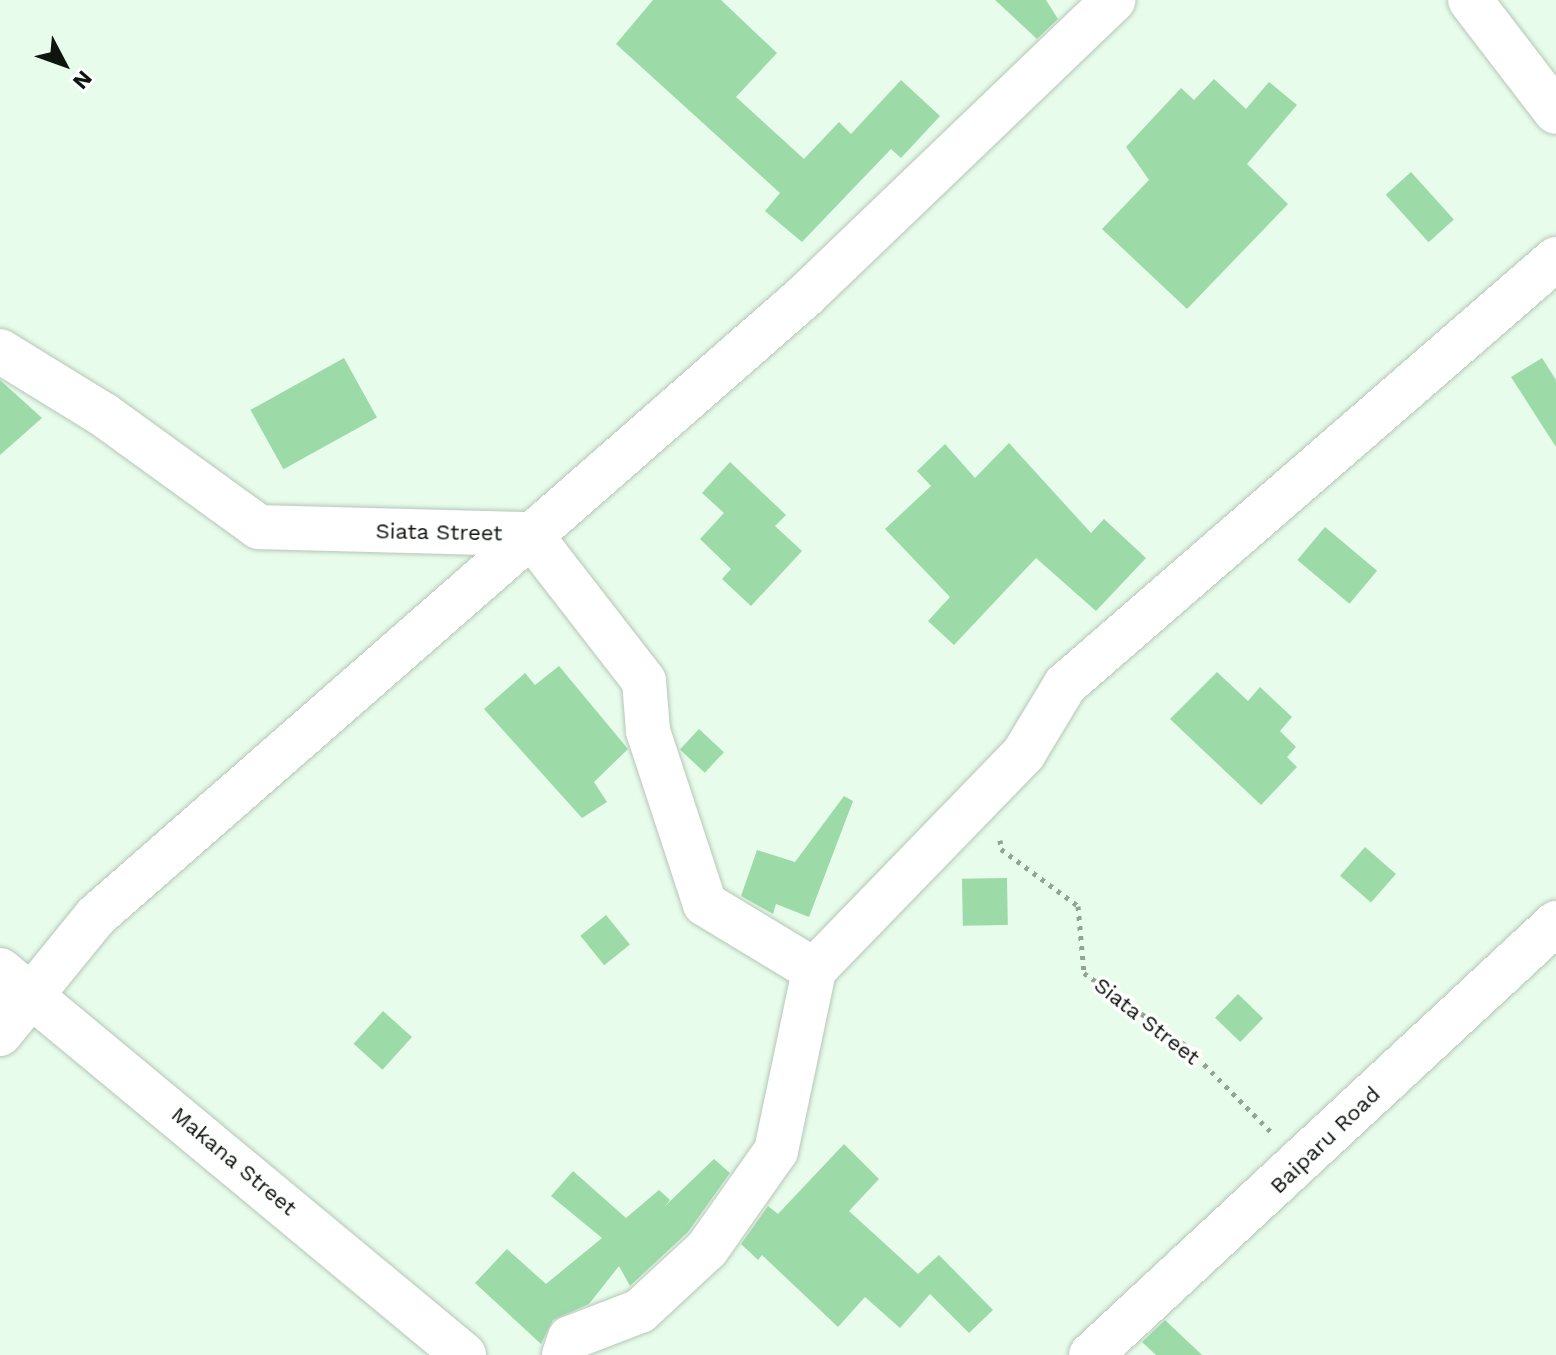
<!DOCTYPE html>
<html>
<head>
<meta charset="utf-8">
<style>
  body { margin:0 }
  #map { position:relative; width:1556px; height:1355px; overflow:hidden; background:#e8fceb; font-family:"Work Sans",sans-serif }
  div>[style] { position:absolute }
  .building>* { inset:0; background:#9cdaa8; transform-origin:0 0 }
  .path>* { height:5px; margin-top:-2.5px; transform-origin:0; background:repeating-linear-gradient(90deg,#94a396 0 4px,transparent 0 10px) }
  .roads { filter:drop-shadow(0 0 2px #b4c7b7) drop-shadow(0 0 2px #b4c7b7) }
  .minor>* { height:44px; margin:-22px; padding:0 22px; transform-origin:22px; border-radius:22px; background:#fff }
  span { translate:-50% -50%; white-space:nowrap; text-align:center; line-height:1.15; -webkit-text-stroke:7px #fff; paint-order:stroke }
  .street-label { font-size:22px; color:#0e150f }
  .north { position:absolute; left:24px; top:24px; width:80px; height:80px; -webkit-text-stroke:6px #fff; paint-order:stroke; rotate:131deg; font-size:22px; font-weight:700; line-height:32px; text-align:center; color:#0e150f }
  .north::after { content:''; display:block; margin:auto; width:28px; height:36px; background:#0e150f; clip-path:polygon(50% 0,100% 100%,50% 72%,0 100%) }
</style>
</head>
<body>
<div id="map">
  <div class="building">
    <div style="clip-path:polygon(653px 0,721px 0,777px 53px,736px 97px,804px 159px,839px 122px,851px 134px,901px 80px,940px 116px,901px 158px,891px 149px,802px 242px,765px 211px,780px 193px,616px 44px)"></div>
    <div style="clip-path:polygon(995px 0,1046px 0,1058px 19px,1037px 39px)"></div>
    <div style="clip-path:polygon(1214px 79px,1246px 109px,1269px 82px,1297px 105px,1247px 164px,1288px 204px,1187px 309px,1102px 229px,1149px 180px,1126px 147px,1181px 88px,1194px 100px)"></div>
    <div style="left:1411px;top:172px;width:64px;height:34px;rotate:48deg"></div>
    <div style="left:344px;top:358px;width:68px;height:107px;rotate:61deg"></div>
    <div style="clip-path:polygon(1542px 358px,1556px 380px,1556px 447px,1511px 377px)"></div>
    <div style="clip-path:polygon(0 380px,42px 418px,0 455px)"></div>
    <div style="clip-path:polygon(1009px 443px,1091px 533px,1104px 519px,1146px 558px,1096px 611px,1036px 558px,954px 645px,928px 621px,950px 597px,885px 529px,931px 486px,917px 471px,945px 444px,975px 478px)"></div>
    <div style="clip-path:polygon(730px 462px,786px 515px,775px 526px,802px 551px,751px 606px,722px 579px,731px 569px,700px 539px,724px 513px,702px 493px)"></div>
    <div style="left:1325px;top:527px;width:68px;height:43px;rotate:40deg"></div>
    <div style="clip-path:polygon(559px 666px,628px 749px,594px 782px,607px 802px,582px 818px,484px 709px,525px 673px,535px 685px)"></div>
    <div style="clip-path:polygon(1217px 672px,1248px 701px,1260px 687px,1292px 717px,1280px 731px,1296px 747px,1287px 757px,1297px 767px,1261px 805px,1170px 719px)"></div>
    <div style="left:699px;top:729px;width:34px;height:28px;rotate:43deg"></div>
    <div style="clip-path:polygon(844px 796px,853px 801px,809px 917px,776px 904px,773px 914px,741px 896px,757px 850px,795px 862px)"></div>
    <div style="left:1365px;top:847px;width:41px;height:38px;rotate:41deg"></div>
    <div style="left:1007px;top:878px;width:47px;height:45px;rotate:89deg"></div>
    <div style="left:606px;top:915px;width:38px;height:33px;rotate:51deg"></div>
    <div style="left:1238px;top:994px;width:35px;height:33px;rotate:44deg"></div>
    <div style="left:383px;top:1011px;width:39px;height:44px;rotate:42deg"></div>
    <div style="clip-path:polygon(844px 1144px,879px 1179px,849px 1211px,918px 1274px,939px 1255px,993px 1310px,969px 1333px,930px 1294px,900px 1328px,865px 1297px,838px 1327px,762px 1255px,758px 1260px,741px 1244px,768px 1206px,778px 1214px)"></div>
    <div style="clip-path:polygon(714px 1159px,730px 1173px,688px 1232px,630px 1286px,619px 1266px,589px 1304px,553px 1320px,541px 1344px,475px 1283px,507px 1249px,546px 1284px,602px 1238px,551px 1196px,573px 1171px,626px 1218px,659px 1190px,670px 1200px,664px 1207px)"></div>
    <div style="clip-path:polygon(1165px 1320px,1202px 1355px,1156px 1355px,1142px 1342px)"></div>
  </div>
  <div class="path">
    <div style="left:1000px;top:840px;width:9px;rotate:84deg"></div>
    <div style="left:1001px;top:849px;width:96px;rotate:36.5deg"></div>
    <div style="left:1078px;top:906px;width:67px;rotate:84.9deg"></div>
    <div style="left:1084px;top:973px;width:121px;rotate:35.3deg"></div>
    <div style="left:1183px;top:1043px;width:125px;rotate:45.3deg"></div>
  </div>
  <div class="roads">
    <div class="minor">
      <div style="left:1470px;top:0;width:141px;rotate:52.5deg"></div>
      <div style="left:0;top:351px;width:122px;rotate:31.6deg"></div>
      <div style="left:104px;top:415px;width:191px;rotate:35.9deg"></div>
      <div style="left:259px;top:527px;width:271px;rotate:1.5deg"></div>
      <div style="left:530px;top:534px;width:186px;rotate:52.2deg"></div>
      <div style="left:644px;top:681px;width:50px;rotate:85.4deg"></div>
      <div style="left:648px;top:731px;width:182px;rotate:71.8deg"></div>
      <div style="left:705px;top:904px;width:127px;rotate:31.2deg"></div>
      <div style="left:0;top:970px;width:603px;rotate:39.68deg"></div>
      <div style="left:0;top:1034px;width:152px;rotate:-50.9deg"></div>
      <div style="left:96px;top:916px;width:943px;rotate:-41.17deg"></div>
      <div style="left:806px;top:295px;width:426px;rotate:-43.8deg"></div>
      <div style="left:564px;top:1355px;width:18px;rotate:-71deg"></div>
      <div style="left:570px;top:1338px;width:75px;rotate:-21.1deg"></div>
      <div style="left:640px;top:1311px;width:91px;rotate:-42.8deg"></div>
      <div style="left:707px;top:1249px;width:120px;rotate:-54.9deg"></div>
      <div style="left:776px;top:1151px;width:185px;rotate:-78.1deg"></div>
      <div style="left:814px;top:970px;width:302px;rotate:-45.9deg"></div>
      <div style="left:1024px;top:753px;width:79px;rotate:-58.9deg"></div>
      <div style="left:1065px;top:685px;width:650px;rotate:-40.95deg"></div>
      <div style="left:1091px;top:1355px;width:635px;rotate:-42.89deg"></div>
    </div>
  </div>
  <div class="street-label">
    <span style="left:439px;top:532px;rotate:1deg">Siata Street</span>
    <span style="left:1147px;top:1021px;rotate:38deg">Siata Street</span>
    <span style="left:1325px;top:1140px;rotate:-44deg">Baiparu Road</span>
    <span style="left:234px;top:1161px;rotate:40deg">Makana Street</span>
  </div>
  <div class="north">N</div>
</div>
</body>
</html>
